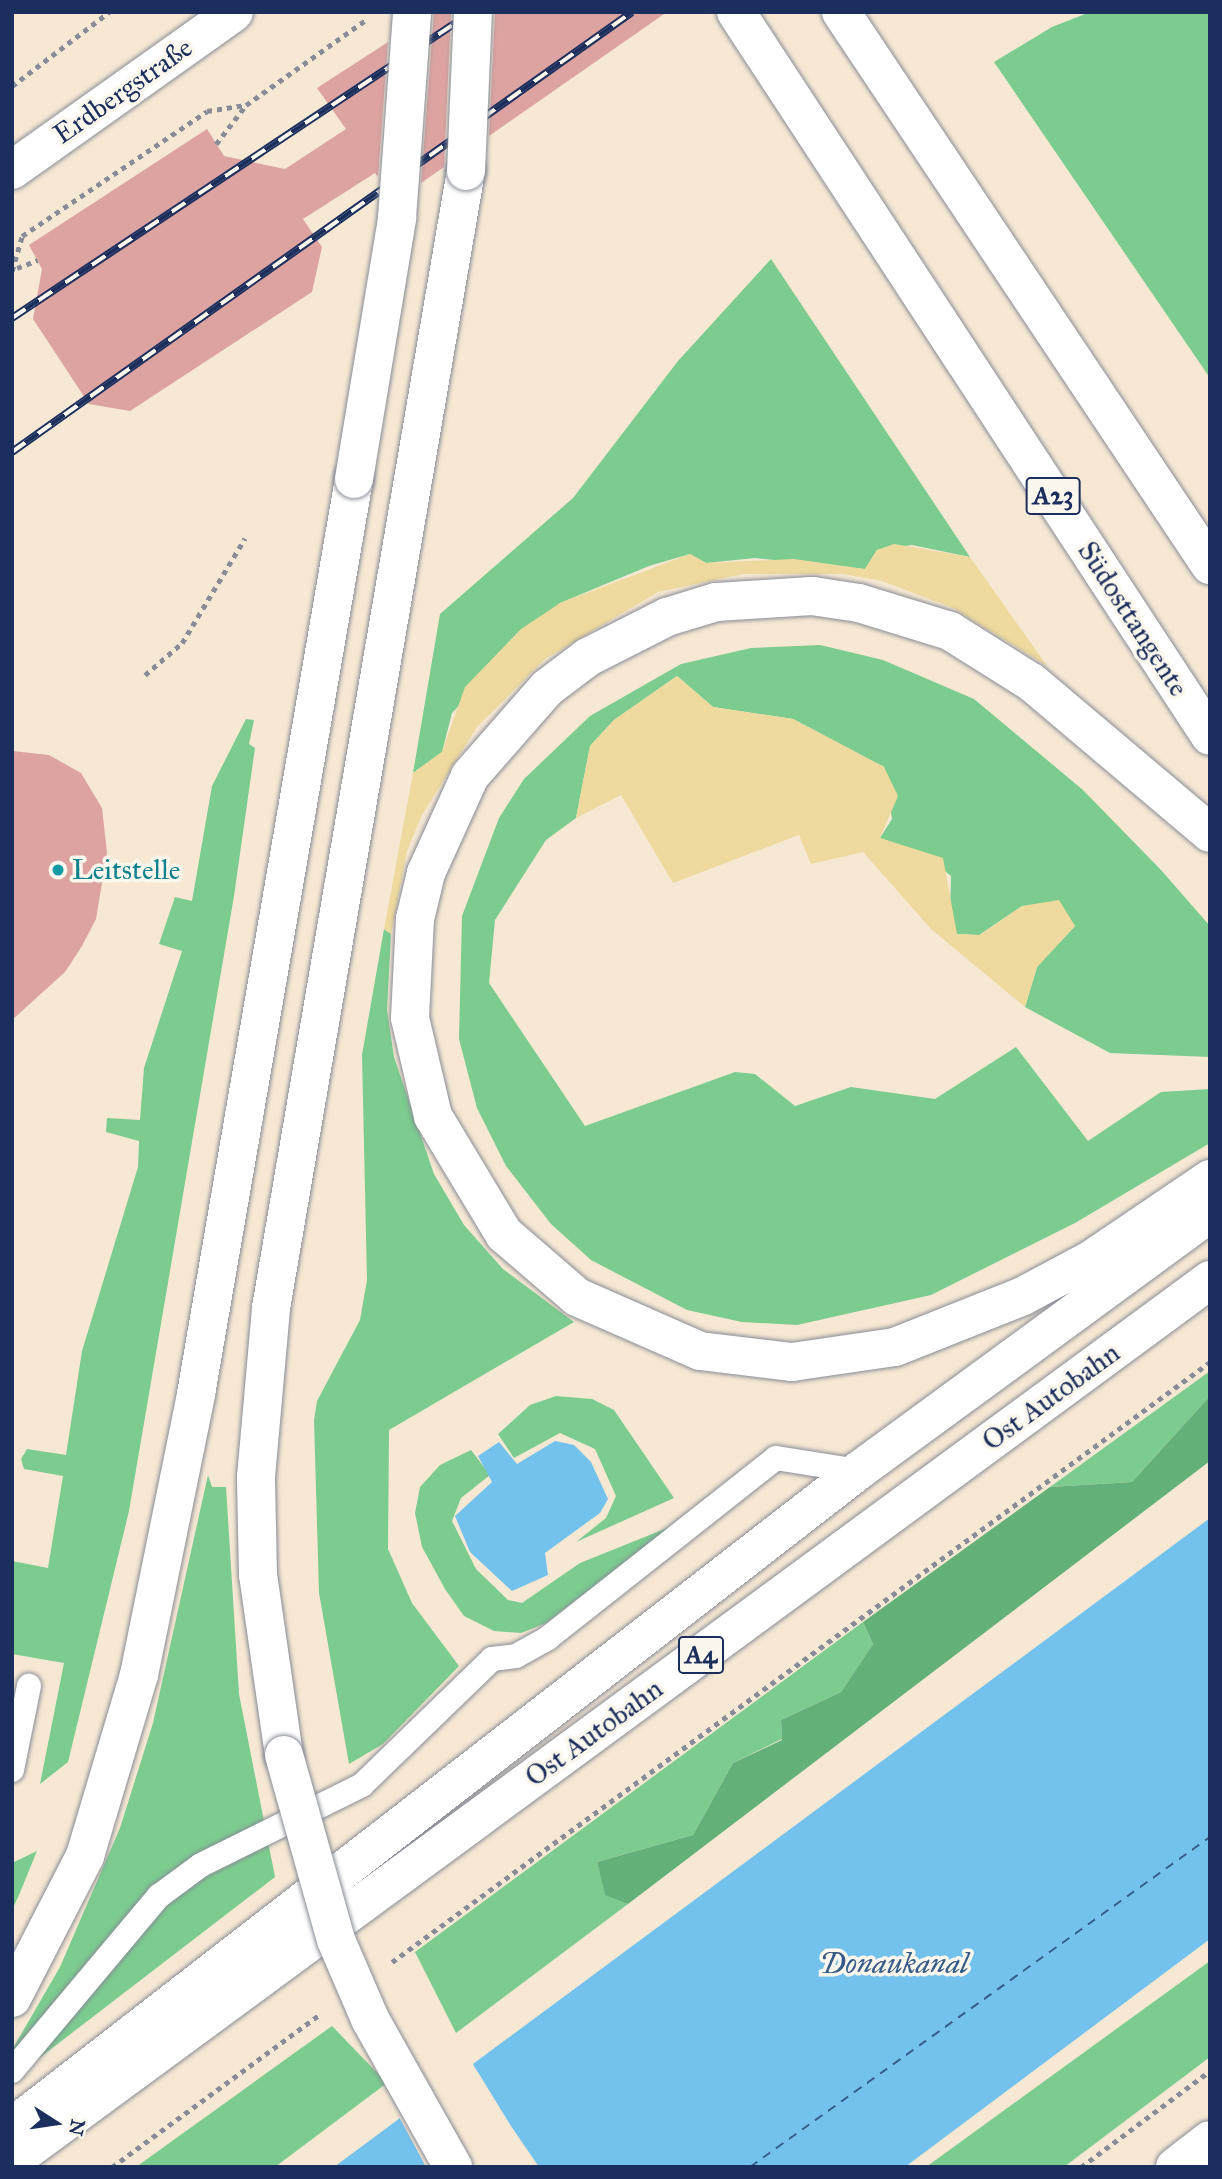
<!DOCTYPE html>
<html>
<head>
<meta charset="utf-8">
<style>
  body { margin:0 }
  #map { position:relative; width:1222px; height:2179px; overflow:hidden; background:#f6e8d3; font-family:"IM FELL Great Primer",serif }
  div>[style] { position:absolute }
  .green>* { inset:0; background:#7bcc8e }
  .forest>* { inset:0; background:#64b079 }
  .sand>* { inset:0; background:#eeda9e }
  .water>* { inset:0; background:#72c2ed }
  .pier>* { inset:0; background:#f6e8d3 }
  .ferry>* { height:2px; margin-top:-1px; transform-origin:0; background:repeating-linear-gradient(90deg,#355b89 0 9px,transparent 0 16px) }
  .building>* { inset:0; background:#dca3a1 }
  .path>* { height:4.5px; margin-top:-2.25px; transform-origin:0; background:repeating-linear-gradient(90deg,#888c98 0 5px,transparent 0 10px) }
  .roads { filter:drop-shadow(0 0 2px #888c98) drop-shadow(0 0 2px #888c98) }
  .service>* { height:24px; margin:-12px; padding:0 12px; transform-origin:12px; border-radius:12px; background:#fff }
  .tertiary>* { height:38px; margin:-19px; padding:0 19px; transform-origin:19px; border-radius:19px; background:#fff }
  .motorway>* { height:38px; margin:-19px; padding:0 19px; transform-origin:19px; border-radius:19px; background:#fff }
  .rail>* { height:8px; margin-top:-4px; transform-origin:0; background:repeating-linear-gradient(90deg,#fbf7ec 0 16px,#1b2f5e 0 32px); box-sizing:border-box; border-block:2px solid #1b2f5e }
  .bridges { filter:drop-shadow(0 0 2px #888c98) drop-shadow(0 0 2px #888c98) }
  .motorway-bridge>* { height:38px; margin:-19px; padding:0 19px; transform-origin:19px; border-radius:19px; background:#fff }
  .dots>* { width:19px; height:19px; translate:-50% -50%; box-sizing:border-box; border:4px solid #fbf7ec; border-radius:50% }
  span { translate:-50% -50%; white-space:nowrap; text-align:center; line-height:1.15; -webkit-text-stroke:7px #fbf7ec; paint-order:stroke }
  .shield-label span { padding:2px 5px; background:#fbf7ec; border:2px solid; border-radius:5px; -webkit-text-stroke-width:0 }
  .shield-label { font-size:26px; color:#1b2f5e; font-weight:700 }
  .street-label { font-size:28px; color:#1b2f5e }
  .culture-label { font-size:28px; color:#0d838f }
  .left { translate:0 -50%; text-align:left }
  .water-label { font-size:30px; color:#355b89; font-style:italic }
  .frame { position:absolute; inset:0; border:14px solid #1b2f5e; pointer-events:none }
  .north { position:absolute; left:21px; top:2088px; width:70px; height:70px; -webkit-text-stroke:5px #fbf7ec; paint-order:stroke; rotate:102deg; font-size:19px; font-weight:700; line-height:28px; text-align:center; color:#1b2f5e }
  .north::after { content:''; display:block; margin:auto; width:24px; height:32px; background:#1b2f5e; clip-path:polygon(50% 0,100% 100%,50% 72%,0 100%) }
</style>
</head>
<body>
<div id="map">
  <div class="green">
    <div style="clip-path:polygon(1090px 12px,1210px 12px,1210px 378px,994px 62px,1052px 27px)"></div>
    <div style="clip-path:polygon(771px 259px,970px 557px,912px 545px,877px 550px,865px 569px,755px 558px,706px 563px,690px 554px,649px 566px,560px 603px,452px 713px,442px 752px,413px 773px,440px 614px,573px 498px,678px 361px)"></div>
    <div style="clip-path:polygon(820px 645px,883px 660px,974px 699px,1083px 790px,1161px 870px,1210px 926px,1210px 1057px,1110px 1053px,1025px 1007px,1037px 967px,1075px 926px,1022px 906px,979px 935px,957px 934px,950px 919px,951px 876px,921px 852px,880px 838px,892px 819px,884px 767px,793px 719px,713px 707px,677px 676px,614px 720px,590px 746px,576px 818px,546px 840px,495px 920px,489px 983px,585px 1126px,735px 1072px,755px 1074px,795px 1106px,851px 1087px,935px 1099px,1016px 1047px,1088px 1141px,1161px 1092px,1210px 1089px,1210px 1143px,1075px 1223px,931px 1295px,797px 1325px,742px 1322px,687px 1310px,591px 1260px,551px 1224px,506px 1166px,477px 1108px,459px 1039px,462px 916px,499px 818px,524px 779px,590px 716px,681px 664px,751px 648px)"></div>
    <div style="clip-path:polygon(246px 719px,254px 720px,249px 744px,255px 748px,234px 896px,129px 1511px,68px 1762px,40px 1784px,64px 1663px,12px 1654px,12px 1561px,48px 1568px,63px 1476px,24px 1469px,21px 1459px,27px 1449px,66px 1455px,82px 1351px,138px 1167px,139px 1141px,106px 1132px,107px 1118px,140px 1120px,144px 1068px,182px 951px,159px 944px,175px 897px,192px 901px,212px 786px)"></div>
    <div style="clip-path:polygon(384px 929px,391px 934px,387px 1010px,394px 1057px,434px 1174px,464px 1225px,503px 1269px,574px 1322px,389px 1430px,388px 1549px,412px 1603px,459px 1666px,383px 1744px,349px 1764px,319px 1593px,314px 1420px,317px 1401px,360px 1320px,367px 1280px,362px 1055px)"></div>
    <div style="clip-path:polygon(1210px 1371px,1210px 1396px,1132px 1482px,1050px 1487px)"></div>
    <div style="clip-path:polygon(556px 1396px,592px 1399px,614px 1410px,674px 1498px,576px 1542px,606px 1518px,616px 1496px,595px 1449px,560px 1433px,514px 1458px,498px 1434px,530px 1405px)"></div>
    <div style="clip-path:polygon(471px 1450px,490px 1475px,461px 1498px,452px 1521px,476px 1569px,508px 1600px,522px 1603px,580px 1563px,672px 1526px,546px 1623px,521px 1633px,494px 1631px,464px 1616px,445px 1589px,422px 1547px,415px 1513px,420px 1487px,440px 1465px)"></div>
    <div style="clip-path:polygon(208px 1475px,212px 1487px,226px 1487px,239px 1694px,275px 1877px,12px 2079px,12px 2050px,60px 1967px,120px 1828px,153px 1723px)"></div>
    <div style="clip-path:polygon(863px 1622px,873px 1644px,841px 1692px,781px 1720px,782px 1739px,733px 1763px,693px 1835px,597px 1862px,605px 1894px,628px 1904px,456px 2033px,415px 1952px)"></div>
    <div style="clip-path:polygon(37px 1851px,19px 1895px,12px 1910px,12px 1863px)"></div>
    <div style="clip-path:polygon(1210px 1961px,1210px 2057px,1064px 2167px,926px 2167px)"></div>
    <div style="clip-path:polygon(332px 2026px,387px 2083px,275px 2167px,136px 2167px)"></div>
  </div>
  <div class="forest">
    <div style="clip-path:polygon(1210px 1396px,1210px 1461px,628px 1904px,605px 1895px,597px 1862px,693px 1835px,733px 1763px,782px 1740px,781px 1720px,841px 1692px,873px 1644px,863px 1622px,1050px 1487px,1132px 1482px)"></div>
  </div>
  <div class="sand">
    <div style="clip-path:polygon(894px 544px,970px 557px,1047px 666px,953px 608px,882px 581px,843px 574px,743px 574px,658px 592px,545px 659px,477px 727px,422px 815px,407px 851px,391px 934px,384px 929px,413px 773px,442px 752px,465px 687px,521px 629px,560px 603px,690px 554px,706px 563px,794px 559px,865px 569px,877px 550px)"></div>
    <div style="clip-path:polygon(677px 676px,713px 707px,793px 719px,884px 767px,898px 796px,880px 838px,943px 858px,957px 934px,980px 935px,1022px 906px,1059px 900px,1075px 926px,1037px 967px,1025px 1007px,931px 929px,863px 852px,811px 864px,799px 835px,673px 883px,621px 795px,576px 818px,590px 746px,614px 720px)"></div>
  </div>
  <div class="water">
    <div style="clip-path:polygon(555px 1441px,574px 1445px,591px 1462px,608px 1499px,600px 1513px,545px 1553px,548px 1575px,512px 1591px,470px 1552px,455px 1516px,492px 1482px,478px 1456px,499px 1442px,517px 1464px)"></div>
    <div style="clip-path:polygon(1210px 1518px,1210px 1939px,905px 2167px,334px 2167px)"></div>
  </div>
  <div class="pier">
    <div style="clip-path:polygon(471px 2061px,511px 2126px,539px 2167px,426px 2167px,398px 2115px)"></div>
  </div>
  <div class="ferry">
    <div style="left:750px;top:2167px;width:566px;rotate:-35.66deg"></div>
  </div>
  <div class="building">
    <div style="clip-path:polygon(434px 12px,451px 12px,444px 167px,421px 183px)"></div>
    <div style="clip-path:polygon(495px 12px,667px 12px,489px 136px)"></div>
    <div style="clip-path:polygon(388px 42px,378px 177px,375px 173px,303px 219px,322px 247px,312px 292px,130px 411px,89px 404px,33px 319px,42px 269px,29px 245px,207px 129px,224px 156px,285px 169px,346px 129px,317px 88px)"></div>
    <div style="clip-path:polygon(12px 751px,49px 755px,81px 773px,102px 808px,107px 853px,96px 919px,82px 946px,65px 972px,12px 1020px)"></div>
  </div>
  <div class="path">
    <div style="left:12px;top:86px;width:122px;rotate:-37.3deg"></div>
    <div style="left:216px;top:144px;width:49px;rotate:-52.4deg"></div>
    <div style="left:246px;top:105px;width:148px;rotate:-35.4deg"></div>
    <div style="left:17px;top:268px;width:22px;rotate:-21deg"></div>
    <div style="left:12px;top:271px;width:36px;rotate:-74deg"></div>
    <div style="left:22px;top:236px;width:223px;rotate:-34deg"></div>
    <div style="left:207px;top:111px;width:39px;rotate:-9deg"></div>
    <div style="left:145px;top:675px;width:49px;rotate:-40.9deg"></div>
    <div style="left:182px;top:643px;width:122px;rotate:-59deg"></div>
    <div style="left:392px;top:1962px;width:1014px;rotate:-36.26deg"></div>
    <div style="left:112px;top:2167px;width:258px;rotate:-36.3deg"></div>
    <div style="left:1081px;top:2167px;width:161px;rotate:-36.7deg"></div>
  </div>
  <div class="roads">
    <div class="service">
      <div style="left:12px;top:1770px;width:86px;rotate:-78.6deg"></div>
      <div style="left:12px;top:2071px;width:229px;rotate:-50deg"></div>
      <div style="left:159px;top:1896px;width:52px;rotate:-36.4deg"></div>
      <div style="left:201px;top:1865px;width:180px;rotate:-26.4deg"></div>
      <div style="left:362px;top:1785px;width:181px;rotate:-44.1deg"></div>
      <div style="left:492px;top:1659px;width:24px;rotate:-7deg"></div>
      <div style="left:516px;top:1656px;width:37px;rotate:-29deg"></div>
      <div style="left:548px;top:1638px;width:290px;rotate:-38.3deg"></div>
      <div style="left:776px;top:1458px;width:83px;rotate:9deg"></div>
    </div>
    <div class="tertiary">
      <div style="left:12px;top:170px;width:272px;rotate:-35.4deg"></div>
    </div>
    <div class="motorway">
      <div style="left:736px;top:12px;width:865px;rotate:56.79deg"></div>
      <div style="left:841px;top:12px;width:665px;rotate:56.29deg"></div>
      <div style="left:1210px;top:833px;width:234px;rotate:-139.8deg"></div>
      <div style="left:1031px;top:682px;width:96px;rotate:-147.8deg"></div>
      <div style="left:950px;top:631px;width:95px;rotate:-162.9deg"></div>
      <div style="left:859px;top:603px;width:48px;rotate:-171.5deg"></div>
      <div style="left:812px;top:596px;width:96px;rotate:176.4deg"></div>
      <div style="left:716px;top:602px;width:51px;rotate:163deg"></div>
      <div style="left:667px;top:617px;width:89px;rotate:153.1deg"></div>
      <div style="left:588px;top:657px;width:51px;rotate:142.9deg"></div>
      <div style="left:547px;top:688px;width:117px;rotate:131.2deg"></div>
      <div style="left:470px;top:776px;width:107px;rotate:114.4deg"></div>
      <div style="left:426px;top:873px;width:47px;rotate:103.4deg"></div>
      <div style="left:415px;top:919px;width:99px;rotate:92.9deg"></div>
      <div style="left:410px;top:1018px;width:101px;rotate:76.8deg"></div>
      <div style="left:433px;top:1116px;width:138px;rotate:59deg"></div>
      <div style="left:504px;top:1234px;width:96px;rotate:40.8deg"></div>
      <div style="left:577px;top:1297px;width:134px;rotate:23.7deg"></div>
      <div style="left:700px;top:1351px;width:93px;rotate:6.8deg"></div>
      <div style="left:792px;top:1362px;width:104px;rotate:-8.3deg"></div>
      <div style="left:895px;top:1347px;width:138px;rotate:-21.7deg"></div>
      <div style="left:1023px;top:1296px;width:78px;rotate:-28.2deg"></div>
      <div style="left:1092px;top:1259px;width:143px;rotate:-34.1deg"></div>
      <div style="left:284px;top:1755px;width:182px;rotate:-98.2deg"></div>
      <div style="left:258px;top:1575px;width:98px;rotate:-91.2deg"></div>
      <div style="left:256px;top:1477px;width:170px;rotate:-84.9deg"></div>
      <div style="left:271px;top:1308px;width:1154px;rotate:-80.27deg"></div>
      <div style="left:12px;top:1998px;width:160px;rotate:-62.8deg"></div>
      <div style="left:85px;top:1856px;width:189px;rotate:-73.4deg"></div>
      <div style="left:139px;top:1675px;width:287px;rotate:-78.5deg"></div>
      <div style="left:196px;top:1394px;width:929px;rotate:-80.2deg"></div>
      <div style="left:12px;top:2127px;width:1071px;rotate:-37.79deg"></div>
      <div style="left:858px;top:1471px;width:436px;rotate:-36.2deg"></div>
      <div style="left:12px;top:2161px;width:1487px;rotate:-36.33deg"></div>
      <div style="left:1175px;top:2167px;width:44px;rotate:-37.6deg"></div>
    </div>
  </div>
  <div class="rail">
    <div style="left:12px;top:318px;width:552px;rotate:-33.63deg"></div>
    <div style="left:12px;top:452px;width:760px;rotate:-35.36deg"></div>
  </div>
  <div class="bridges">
    <div class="motorway-bridge">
      <div style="left:466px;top:171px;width:159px;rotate:-87.5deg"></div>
      <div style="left:354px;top:479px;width:265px;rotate:-80.6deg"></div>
      <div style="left:397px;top:218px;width:207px;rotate:-85.8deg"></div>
      <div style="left:284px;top:1755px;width:192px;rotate:74.3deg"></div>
      <div style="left:336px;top:1940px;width:86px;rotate:66.7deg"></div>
      <div style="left:370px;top:2019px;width:170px;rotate:60.7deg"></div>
    </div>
  </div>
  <div class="dots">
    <div style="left:58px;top:870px;background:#0f9aa8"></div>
  </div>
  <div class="shield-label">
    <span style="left:1053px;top:496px">A23</span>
    <span style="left:701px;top:1655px">A4</span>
  </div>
  <div class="street-label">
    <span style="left:123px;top:91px;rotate:-35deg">Erdbergstraße</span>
    <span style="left:1133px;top:619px;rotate:57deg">Südosttangente</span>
    <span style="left:1051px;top:1397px;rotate:-36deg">Ost Autobahn</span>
    <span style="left:594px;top:1733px;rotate:-36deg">Ost Autobahn</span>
  </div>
  <div class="culture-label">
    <span class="left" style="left:72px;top:870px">Leitstelle</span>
  </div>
  <div class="water-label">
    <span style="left:894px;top:1963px">Donaukanal</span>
  </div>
  <div class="frame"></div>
  <div class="north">N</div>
</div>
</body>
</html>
